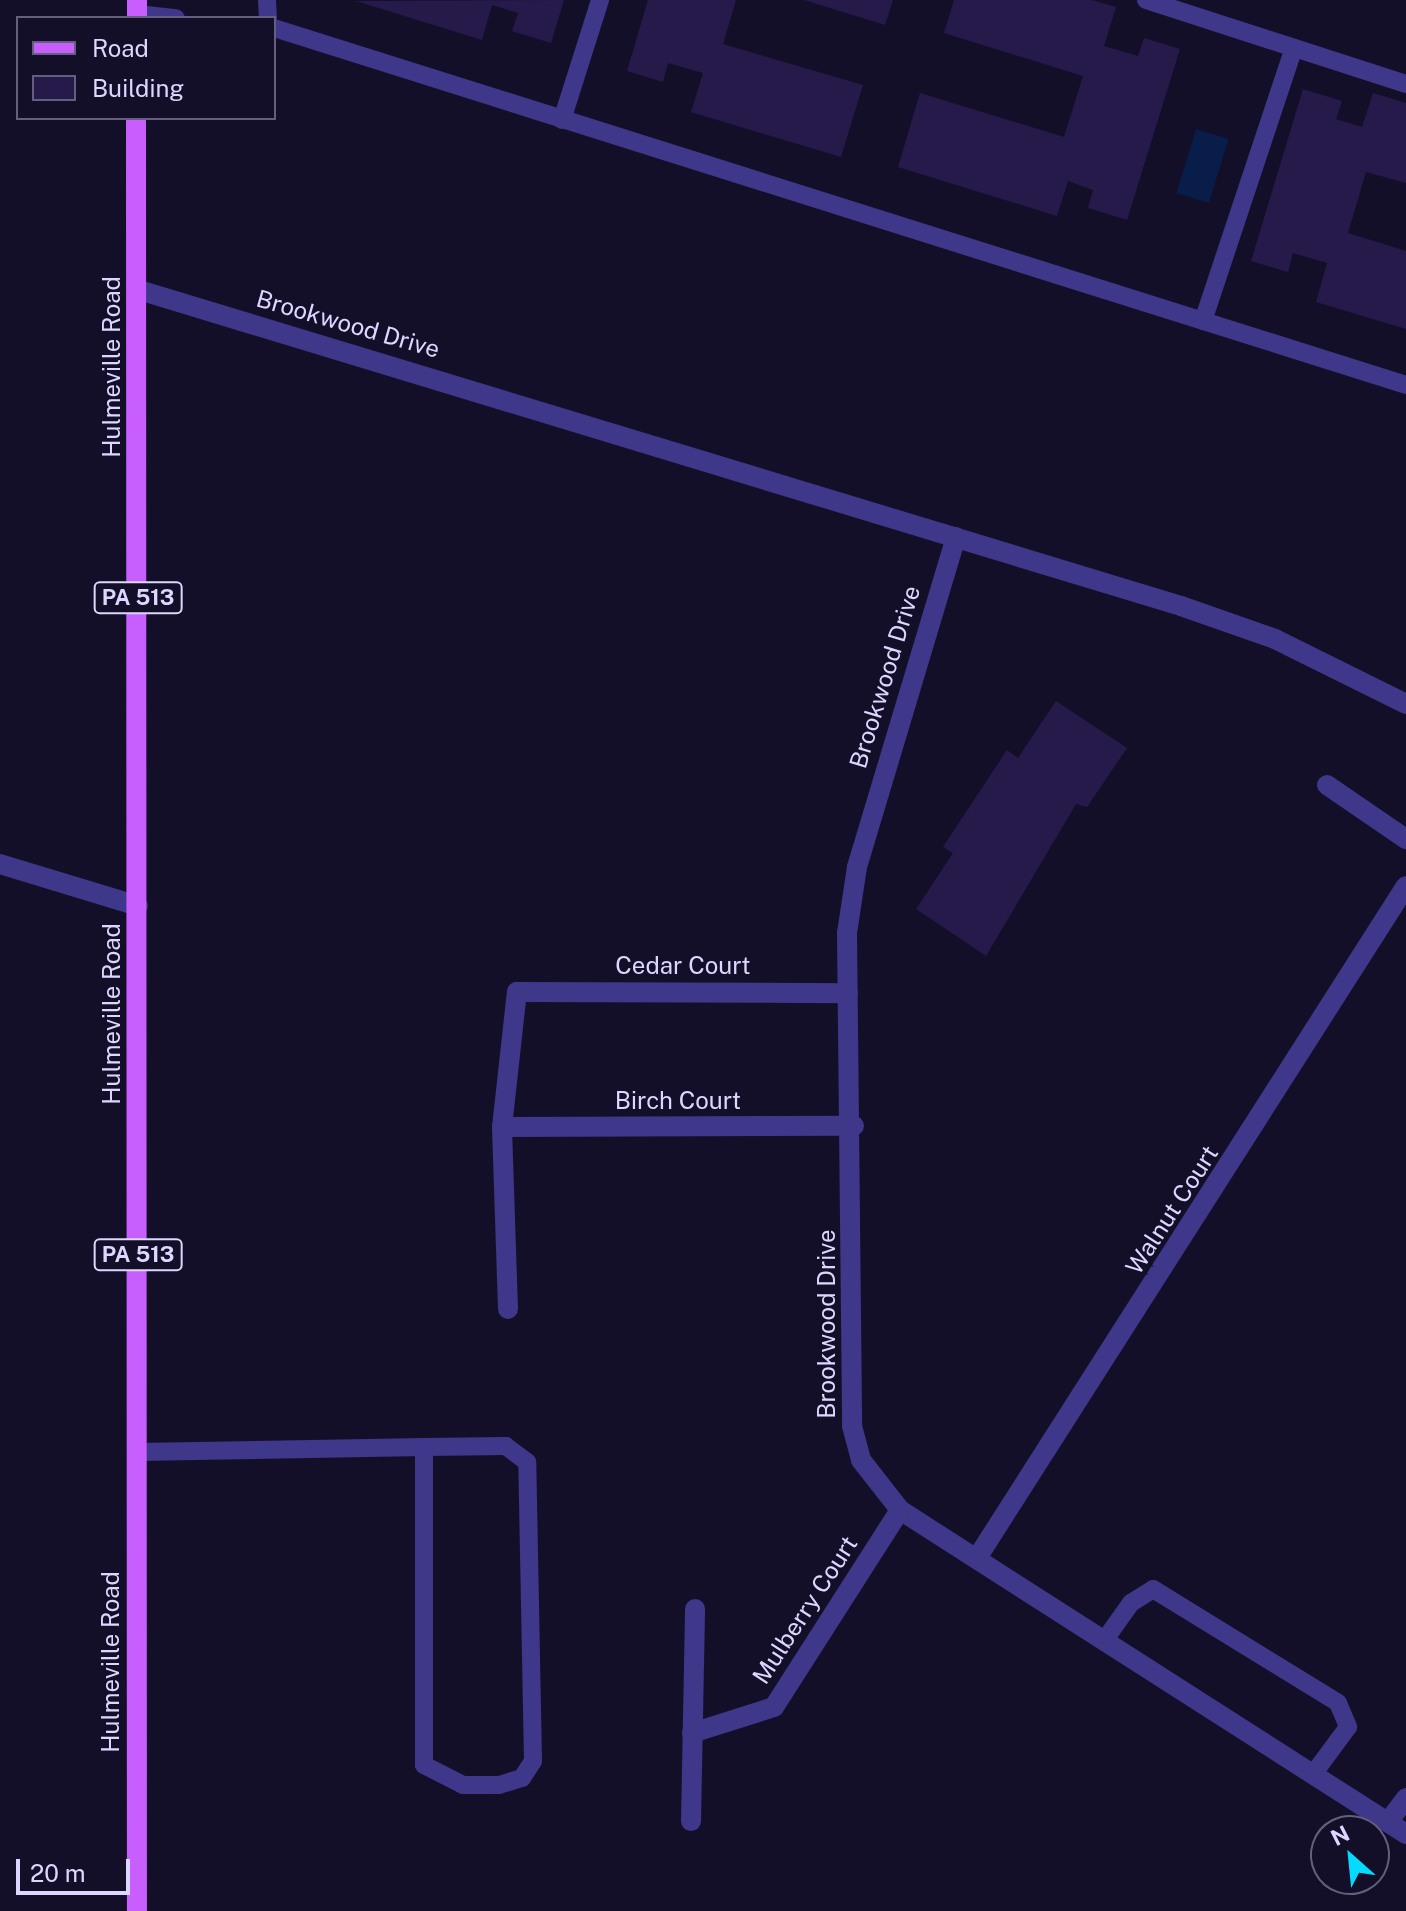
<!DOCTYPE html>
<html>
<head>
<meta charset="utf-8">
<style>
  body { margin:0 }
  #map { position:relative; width:1406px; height:1911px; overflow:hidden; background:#140f29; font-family:"Public Sans",sans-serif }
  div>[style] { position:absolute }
  .water>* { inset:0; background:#081d49; transform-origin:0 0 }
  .building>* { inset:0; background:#261a4b }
  .service>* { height:18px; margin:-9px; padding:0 9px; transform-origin:9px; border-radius:9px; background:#3e378a }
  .minor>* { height:20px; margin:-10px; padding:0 10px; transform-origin:10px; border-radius:10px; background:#3e378a }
  .primary>* { height:20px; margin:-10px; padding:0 10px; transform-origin:10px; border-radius:10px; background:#c95eff }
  span { translate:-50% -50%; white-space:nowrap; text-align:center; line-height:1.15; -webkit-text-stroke:6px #140f29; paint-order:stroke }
  .shield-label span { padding:2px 6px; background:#140f29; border:2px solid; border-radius:6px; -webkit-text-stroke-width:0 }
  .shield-label { font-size:22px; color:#ddd7ff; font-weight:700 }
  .street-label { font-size:24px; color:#ddd7ff }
  .legend { position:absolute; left:16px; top:16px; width:260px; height:104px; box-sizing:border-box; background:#140f29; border:2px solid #645f7f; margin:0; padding:10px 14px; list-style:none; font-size:24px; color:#ddd7ff }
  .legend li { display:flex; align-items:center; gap:16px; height:40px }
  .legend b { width:40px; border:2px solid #645f7f }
  .north { position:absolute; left:1310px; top:1815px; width:80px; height:80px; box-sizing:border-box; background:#140f29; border:2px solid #645f7f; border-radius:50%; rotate:333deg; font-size:22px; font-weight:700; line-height:32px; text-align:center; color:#ddd7ff }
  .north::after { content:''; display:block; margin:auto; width:28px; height:36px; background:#03dcff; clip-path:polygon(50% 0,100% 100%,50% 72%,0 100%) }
  .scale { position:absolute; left:16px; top:1859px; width:114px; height:36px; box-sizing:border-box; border:4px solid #ddd7ff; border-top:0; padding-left:10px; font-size:24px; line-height:28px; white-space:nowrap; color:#ddd7ff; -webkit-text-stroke:6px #140f29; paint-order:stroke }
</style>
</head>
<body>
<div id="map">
  <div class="water">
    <div style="left:1196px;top:129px;width:34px;height:67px;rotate:17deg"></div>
  </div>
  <div class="building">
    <div style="clip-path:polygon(564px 0,551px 43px,512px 31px,518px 13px,492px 5px,482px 40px,356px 1px)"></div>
    <div style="clip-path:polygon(648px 0,736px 0,723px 44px,863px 85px,841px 157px,691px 112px,703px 73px,668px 63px,663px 82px,627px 71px)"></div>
    <div style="clip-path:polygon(804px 0,893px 0,885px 25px)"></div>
    <div style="clip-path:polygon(954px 0,1092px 0,1116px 7px,1104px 46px,1138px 56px,1144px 38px,1180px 49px,1127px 220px,1088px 208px,1093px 190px,1068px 181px,1057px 216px,898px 167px,920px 93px,1064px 137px,1083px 76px,944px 33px)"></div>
    <div style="clip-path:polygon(1303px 89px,1342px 101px,1336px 119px,1362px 127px,1373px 93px,1406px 103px,1406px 183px,1366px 172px,1348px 233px,1406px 251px,1406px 329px,1316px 302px,1327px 263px,1293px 253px,1288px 272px,1251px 261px)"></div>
    <div style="clip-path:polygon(1056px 701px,1127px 748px,1087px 807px,1076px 804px,986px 956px,916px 909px,953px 853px,943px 847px,1007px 750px,1018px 758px)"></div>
  </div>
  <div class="service">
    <div style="left:267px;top:0;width:18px;rotate:87deg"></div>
    <div style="left:1146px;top:0;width:273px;rotate:17.9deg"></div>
    <div style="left:137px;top:14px;width:39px;rotate:6deg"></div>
    <div style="left:274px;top:28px;width:1187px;rotate:17.5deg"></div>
    <div style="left:562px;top:120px;width:126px;rotate:-72.4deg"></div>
    <div style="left:1203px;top:321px;width:288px;rotate:-71.6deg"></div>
    <div style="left:138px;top:1452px;width:286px;rotate:-1deg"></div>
    <div style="left:424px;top:1447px;width:318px;rotate:90deg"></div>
    <div style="left:424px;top:1765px;width:44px;rotate:27.1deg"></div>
    <div style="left:463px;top:1785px;width:36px"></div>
    <div style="left:499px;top:1785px;width:24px;rotate:-17deg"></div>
    <div style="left:522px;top:1778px;width:20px;rotate:-57deg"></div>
    <div style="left:533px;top:1761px;width:299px;rotate:-91.1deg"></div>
    <div style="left:527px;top:1462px;width:26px;rotate:-143deg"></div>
    <div style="left:506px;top:1446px;width:82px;rotate:179.3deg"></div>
    <div style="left:1106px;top:1638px;width:43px;rotate:-54.5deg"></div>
    <div style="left:1131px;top:1603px;width:26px;rotate:-32deg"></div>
    <div style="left:1153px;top:1589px;width:217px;rotate:31.6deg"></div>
    <div style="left:1338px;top:1703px;width:26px;rotate:67deg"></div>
    <div style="left:1348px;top:1727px;width:57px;rotate:126.5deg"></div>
  </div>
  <div class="minor">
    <div style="left:139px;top:290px;width:1089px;rotate:16.87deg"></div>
    <div style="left:1181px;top:606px;width:100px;rotate:19.3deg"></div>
    <div style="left:1275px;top:639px;width:146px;rotate:26.4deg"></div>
    <div style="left:956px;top:537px;width:345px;rotate:106.7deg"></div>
    <div style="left:857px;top:867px;width:67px;rotate:98.6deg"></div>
    <div style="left:847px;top:933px;width:493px;rotate:89.4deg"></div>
    <div style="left:852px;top:1426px;width:35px;rotate:75deg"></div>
    <div style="left:861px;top:1460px;width:63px;rotate:52deg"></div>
    <div style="left:900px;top:1510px;width:601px;rotate:32.63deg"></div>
    <div style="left:1327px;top:785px;width:96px;rotate:34.4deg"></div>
    <div style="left:0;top:864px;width:144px;rotate:16.9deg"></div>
    <div style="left:502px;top:1127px;width:352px;rotate:-0.2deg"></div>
    <div style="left:508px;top:1309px;width:182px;rotate:-91.9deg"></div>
    <div style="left:502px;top:1127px;width:136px;rotate:-83.7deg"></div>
    <div style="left:517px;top:992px;width:331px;rotate:0.2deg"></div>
    <div style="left:977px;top:1558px;width:797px;rotate:-57.45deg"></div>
    <div style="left:692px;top:1733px;width:86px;rotate:-17.6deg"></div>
    <div style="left:774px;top:1707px;width:234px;rotate:-57.4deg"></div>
    <div style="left:691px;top:1821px;width:212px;rotate:-88.9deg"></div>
    <div style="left:1388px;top:1822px;width:30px;rotate:-53deg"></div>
  </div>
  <div class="primary">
    <div style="left:137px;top:18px;width:18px;rotate:-90deg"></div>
    <div style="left:136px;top:118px;width:1793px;rotate:89.97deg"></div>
  </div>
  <div class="shield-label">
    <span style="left:138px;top:598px">PA 513</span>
    <span style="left:138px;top:1255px">PA 513</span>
  </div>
  <div class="street-label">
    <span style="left:348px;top:324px;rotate:16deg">Brookwood Drive</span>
    <span style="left:112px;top:367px;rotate:-90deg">Hulmeville Road</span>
    <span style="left:885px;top:677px;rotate:-73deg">Brookwood Drive</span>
    <span style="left:683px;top:966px">Cedar Court</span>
    <span style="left:112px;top:1014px;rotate:-90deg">Hulmeville Road</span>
    <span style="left:678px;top:1101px">Birch Court</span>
    <span style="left:1172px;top:1210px;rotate:-57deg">Walnut Court</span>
    <span style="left:827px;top:1324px;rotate:-90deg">Brookwood Drive</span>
    <span style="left:805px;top:1610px;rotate:-57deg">Mulberry Court</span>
    <span style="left:111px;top:1662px;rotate:-90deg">Hulmeville Road</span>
  </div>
  <ul class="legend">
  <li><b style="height:10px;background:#c95eff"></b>Road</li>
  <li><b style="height:22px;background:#261a4b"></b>Building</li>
  </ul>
  <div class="north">N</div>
  <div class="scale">20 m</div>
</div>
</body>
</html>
